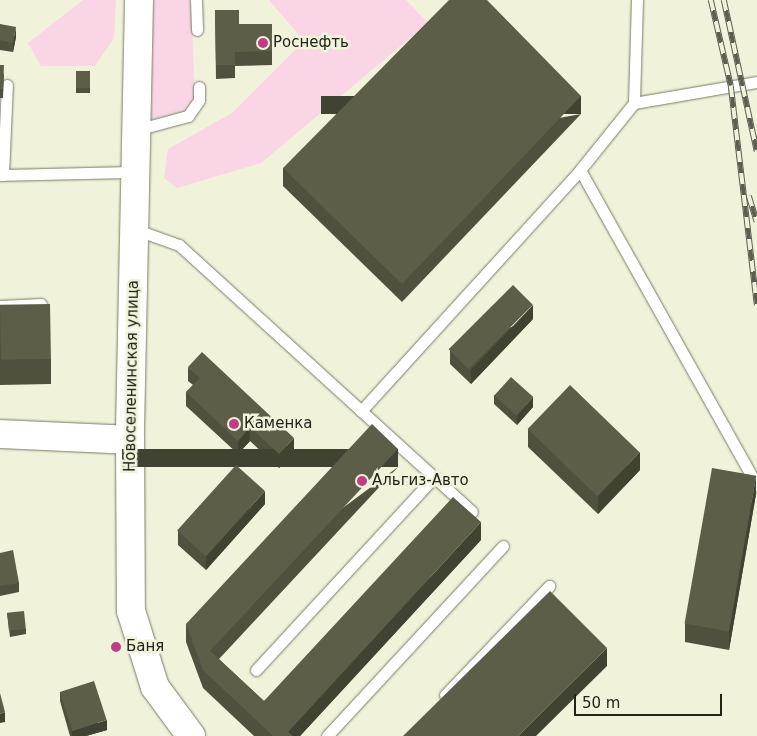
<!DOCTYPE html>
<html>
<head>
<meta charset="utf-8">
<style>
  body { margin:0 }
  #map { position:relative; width:757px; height:736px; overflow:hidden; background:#f0f3da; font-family:"DejaVu Sans",sans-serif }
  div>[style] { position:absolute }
  .green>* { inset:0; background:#fad5e5 }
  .roads { filter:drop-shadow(0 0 1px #797b65) drop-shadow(0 0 1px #797b65) }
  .lane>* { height:11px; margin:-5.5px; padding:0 5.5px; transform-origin:5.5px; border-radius:5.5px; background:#fff }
  .secondary>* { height:28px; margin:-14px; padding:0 14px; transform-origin:14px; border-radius:14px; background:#fff }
  .rail>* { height:5.5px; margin-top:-2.75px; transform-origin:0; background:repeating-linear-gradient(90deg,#f0f3da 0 11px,#5d5e51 0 22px); box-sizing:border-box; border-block:1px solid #5d5e51 }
  .wall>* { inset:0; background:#4f513e; transform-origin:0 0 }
  .shaded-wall>* { inset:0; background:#404232; transform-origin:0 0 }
  .building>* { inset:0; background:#5c5e48; transform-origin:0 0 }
  .dots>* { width:14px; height:14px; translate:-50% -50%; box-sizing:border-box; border:2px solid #f0f3da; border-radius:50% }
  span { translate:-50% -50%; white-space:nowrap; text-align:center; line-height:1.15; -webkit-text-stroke:5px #f0f3da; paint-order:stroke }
  .poi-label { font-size:15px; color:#22231a }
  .left { translate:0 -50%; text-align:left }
  .street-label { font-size:15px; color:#22231a }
  .scale { position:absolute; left:574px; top:694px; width:148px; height:22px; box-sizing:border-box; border:2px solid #22231a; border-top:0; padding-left:6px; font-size:15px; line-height:18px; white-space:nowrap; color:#22231a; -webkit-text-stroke:4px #f0f3da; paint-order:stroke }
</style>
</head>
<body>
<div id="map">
  <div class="green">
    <div style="clip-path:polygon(83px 0,116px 0,114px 38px,95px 66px,41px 66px,28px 43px)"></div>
    <div style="clip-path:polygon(145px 0,191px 0,195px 97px,184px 111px,143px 122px)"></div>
    <div style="clip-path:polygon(269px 0,406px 0,428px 23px,261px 163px,177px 188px,164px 178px,168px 149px,232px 113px,304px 41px)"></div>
  </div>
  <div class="roads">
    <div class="lane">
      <div style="left:196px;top:0;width:30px;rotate:88deg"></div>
      <div style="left:637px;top:0;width:103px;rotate:91.7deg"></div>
      <div style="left:634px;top:103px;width:125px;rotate:-9.7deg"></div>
      <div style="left:634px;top:103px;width:86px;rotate:128.9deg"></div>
      <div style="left:580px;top:170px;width:362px;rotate:60.7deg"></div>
      <div style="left:136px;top:130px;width:54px;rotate:-15.1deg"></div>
      <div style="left:188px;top:116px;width:19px;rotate:-55deg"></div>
      <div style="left:199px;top:100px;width:13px;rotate:-90deg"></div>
      <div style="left:0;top:175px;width:135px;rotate:-1.3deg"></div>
      <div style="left:3px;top:175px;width:90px;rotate:-87.5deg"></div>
      <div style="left:134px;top:229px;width:48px;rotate:19.6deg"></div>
      <div style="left:179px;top:245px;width:396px;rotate:42.3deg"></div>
      <div style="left:0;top:306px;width:41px;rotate:-2.8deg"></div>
      <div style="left:361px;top:411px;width:326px;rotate:-47.7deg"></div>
      <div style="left:256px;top:670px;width:263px;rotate:-47.3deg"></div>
      <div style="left:445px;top:695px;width:151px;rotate:-46.3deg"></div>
      <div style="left:327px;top:736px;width:259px;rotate:-47.2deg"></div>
    </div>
    <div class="secondary">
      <div style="left:139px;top:0;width:440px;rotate:91.2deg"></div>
      <div style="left:130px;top:440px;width:171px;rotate:89.7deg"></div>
      <div style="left:131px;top:611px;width:80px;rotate:72.5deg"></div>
      <div style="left:155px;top:687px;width:61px;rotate:53.7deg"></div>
      <div style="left:0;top:434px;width:130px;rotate:2.6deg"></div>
    </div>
  </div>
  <div class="rail">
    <div style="left:711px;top:0;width:88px;rotate:76.9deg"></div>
    <div style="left:731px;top:86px;width:221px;rotate:83.2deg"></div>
    <div style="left:724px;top:0;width:155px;rotate:77.7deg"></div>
    <div style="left:749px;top:196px;width:27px;rotate:73deg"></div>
  </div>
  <div class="wall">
    <div style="clip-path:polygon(215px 10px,239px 24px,272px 51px,272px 65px,235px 66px,235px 78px,216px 79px)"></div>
    <div style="clip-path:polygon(0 24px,16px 37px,13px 52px,0 50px)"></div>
    <div style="clip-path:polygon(0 65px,4px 75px,3px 98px,0 98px)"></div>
    <div style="left:90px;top:71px;width:22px;height:14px;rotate:90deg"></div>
    <div style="clip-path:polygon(581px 114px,402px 302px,283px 186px,283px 168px)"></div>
    <div style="clip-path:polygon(0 305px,51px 359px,51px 384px,0 385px)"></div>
    <div style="clip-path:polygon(533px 319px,471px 384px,450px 364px,450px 350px)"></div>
    <div style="clip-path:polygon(188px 367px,294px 452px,279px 468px,250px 441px,238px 454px,186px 406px,186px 392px,193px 385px,188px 381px)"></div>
    <div style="clip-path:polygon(494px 395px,533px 407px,517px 425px,494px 404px)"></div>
    <div style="clip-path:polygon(528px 429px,640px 470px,598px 514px,528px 447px)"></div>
    <div style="clip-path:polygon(398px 467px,219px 659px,264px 701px,481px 540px,300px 736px,254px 736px,203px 688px,186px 642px,186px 624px)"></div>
    <div style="clip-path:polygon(756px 494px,729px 650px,685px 642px,685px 624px)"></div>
    <div style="clip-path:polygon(265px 504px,206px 570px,178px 545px,178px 531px)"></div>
    <div style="clip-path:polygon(0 553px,19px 583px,19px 592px,0 596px)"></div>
    <div style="clip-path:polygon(7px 613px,26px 629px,26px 634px,10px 637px)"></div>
    <div style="clip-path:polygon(60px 692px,107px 730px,86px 736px,70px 736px,60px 701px)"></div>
  </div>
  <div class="shaded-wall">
    <div style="clip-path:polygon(16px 27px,16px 37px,13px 52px,13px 43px)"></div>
    <div style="left:581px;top:96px;width:18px;height:260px;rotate:90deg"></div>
    <div style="clip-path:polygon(533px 305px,533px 319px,471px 384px,471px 370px)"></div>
    <div style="clip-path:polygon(533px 397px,533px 407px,517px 425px,517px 415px)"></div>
    <div style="clip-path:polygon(250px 427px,250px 441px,238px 454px,238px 441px)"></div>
    <div style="clip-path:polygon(294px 438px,294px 452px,279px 468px,279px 454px)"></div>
    <div style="left:398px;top:449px;width:18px;height:276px;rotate:90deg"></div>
    <div style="clip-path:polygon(640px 452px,640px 470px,598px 514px,598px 496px)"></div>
    <div style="clip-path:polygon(756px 476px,756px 494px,729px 650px,729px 632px)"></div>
    <div style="clip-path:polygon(265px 491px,265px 504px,206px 570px,206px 556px)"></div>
    <div style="clip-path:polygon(481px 522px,481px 540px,300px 736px,288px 736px,288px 732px)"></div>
    <div style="clip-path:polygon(607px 648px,607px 666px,536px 736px,518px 736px)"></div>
    <div style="clip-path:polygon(5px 712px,5px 722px,0 723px,0 714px)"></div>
    <div style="clip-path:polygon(107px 720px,107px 730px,86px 736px,72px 736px,72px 731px)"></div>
  </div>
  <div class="building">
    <div style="clip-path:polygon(449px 0,487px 0,581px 96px,402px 284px,283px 168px)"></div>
    <div style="clip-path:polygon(215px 10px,239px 10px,239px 24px,272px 24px,272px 51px,235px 52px,235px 65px,216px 65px)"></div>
    <div style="clip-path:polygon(0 24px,16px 27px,13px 43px,0 40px)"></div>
    <div style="clip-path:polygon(0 65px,4px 65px,3px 89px,0 89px)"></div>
    <div style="left:90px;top:71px;width:17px;height:14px;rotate:90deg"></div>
    <div style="left:513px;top:285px;width:28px;height:91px;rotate:45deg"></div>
    <div style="left:50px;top:304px;width:55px;height:50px;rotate:89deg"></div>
    <div style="clip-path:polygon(202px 352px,294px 438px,279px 454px,250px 427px,238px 441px,186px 392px,200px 378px,188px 367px)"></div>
    <div style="left:511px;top:377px;width:30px;height:25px;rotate:42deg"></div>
    <div style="left:570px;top:385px;width:97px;height:61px;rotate:44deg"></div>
    <div style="clip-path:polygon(372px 424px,398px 449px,210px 651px,264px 701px,453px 497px,481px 522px,288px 732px,293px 736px,273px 736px,203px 670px,186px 624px)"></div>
    <div style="left:236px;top:465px;width:39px;height:88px;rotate:42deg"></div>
    <div style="left:712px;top:468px;width:45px;height:158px;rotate:10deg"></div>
    <div style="clip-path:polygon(13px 550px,19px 583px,0 586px,0 553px)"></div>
    <div style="clip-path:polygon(550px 591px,607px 648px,518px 736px,403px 736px)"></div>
    <div style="left:24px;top:611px;width:18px;height:17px;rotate:84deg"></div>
    <div style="left:94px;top:681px;width:41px;height:36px;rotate:72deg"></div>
    <div style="clip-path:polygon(0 693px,5px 712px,0 714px)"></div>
  </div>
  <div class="dots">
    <div style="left:263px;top:43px;background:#c03d85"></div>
    <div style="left:234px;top:424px;background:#c03d85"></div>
    <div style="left:362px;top:481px;background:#c03d85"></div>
    <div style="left:116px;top:647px;background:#c03d85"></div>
  </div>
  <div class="poi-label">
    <span class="left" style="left:273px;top:43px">Роснефть</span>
    <span class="left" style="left:244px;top:424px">Каменка</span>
    <span class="left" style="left:372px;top:481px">Альгиз-Авто</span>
    <span class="left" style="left:126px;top:647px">Баня</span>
  </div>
  <div class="street-label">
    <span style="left:132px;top:376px;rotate:-89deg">Новоселенинская улица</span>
  </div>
  <div class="scale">50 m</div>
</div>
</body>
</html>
